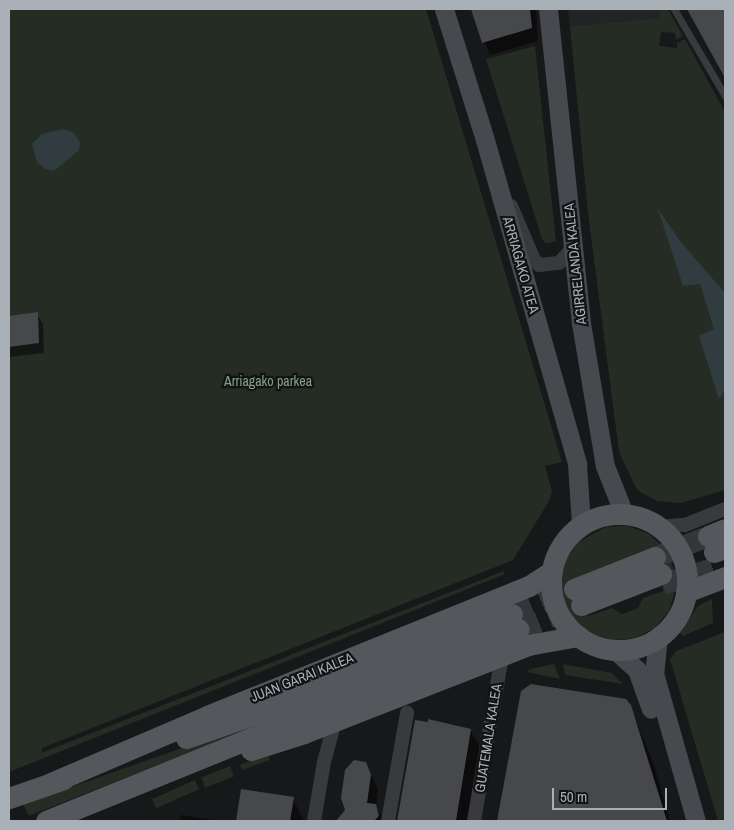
<!DOCTYPE html>
<html>
<head>
<meta charset="utf-8">
<style>
  body { margin:0 }
  #map { position:relative; width:734px; height:830px; overflow:hidden; background:#171819; font-family:"Archivo Narrow",sans-serif }
  div>[style] { position:absolute }
  .built>* { inset:0; background:#232426 }
  .green>* { inset:0; background:#242c24; transform-origin:0 0 }
  .water>* { inset:0; background:#313c41 }
  .shadow>* { inset:0; background:#0007 }
  .building>* { inset:0; background:#46484c }
  .primary-tunnel>* { height:21px; margin-top:-10.5px; transform-origin:0; background:repeating-linear-gradient(90deg,#343639 0 21px,transparent 0 32px) }
  .lane>* { height:7px; margin:-3.5px; padding:0 3.5px; transform-origin:3.5px; border-radius:3.5px; background:#393a3e }
  .street>* { height:14px; margin:-7px; padding:0 7px; transform-origin:7px; border-radius:7px; background:#393a3e }
  .secondary>* { height:19px; margin:-9.5px; padding:0 9.5px; transform-origin:9.5px; border-radius:9.5px; background:#47494e }
  .primary>* { height:21px; margin:-10.5px; padding:0 10.5px; transform-origin:10.5px; border-radius:10.5px; background:#55575d }
  .primary>.ring { margin:-10.5px; padding:0; box-sizing:content-box; background:none; border:21px solid #55575d; border-radius:50% }
  span { translate:-50% -50%; white-space:nowrap; text-align:center; line-height:1.15; -webkit-text-stroke:4.5px #121314; paint-order:stroke }
  .street-label { font-size:14px; color:#aab0b8 }
  .park-label { font-size:14px; color:#84a283 }
  .frame { position:absolute; inset:0; border:10px solid #aab0b8; pointer-events:none }
  .scale { position:absolute; left:552px; top:788px; width:115px; height:22px; box-sizing:border-box; border:2px solid #aab0b8; border-top:0; padding-left:6px; font-size:15px; line-height:18px; white-space:nowrap; color:#aab0b8; -webkit-text-stroke:4px #121314; paint-order:stroke }
</style>
</head>
<body>
<div id="map">
  <div class="built">
    <div style="clip-path:polygon(568px 9px,660px 9px,659px 18px,570px 26px)"></div>
  </div>
  <div class="green">
    <div style="clip-path:polygon(9px 9px,426px 9px,562px 462px,545px 466px,552px 491px,549px 501px,513px 560px,42px 748px,41px 753px,504px 571px,505px 574px,9px 772px)"></div>
    <div style="clip-path:polygon(660px 9px,668px 9px,683px 36px,676px 40px,675px 33px,661px 32px,659px 46px,677px 48px,677px 43px,685px 39px,725px 112px,725px 490px,681px 503px,657px 501px,637px 490px,619px 452px,588px 213px,570px 26px,659px 18px)"></div>
    <div style="clip-path:polygon(535px 46px,556px 241px,546px 244px,542px 239px,486px 59px)"></div>
    <div style="clip-path:polygon(evenodd,628px 526px,649px 534px,665px 549px,674px 569px,675px 591px,669px 611px,655px 628px,635px 638px,613px 640px,592px 635px,575px 621px,564px 603px,560px 581px,565px 560px,578px 542px,606px 527px,628px 526px,664px 580px,663px 591px,643px 598px,638px 608px,622px 614px,612px 608px,588px 616px,581px 609px,664px 580px)"></div>
    <div style="clip-path:polygon(712px 599px,713px 623px,683px 636px,680px 633px,698px 606px)"></div>
    <div style="clip-path:polygon(725px 632px,725px 821px,718px 821px,670px 659px,676px 651px)"></div>
    <div style="clip-path:polygon(554px 664px,560px 679px,527px 672px,530px 669px)"></div>
    <div style="clip-path:polygon(563px 664px,612px 673px,623px 684px,565px 675px)"></div>
    <div style="clip-path:polygon(267px 718px,268px 721px,29px 816px,23px 804px)"></div>
    <div style="clip-path:polygon(268px 754px,270px 760px,242px 770px,240px 765px)"></div>
    <div style="left:230px;top:766px;width:11px;height:31px;rotate:68deg"></div>
    <div style="left:195px;top:780px;width:10px;height:47px;rotate:66deg"></div>
  </div>
  <div class="water">
    <div style="clip-path:polygon(63px 129px,73px 132px,80px 142px,79px 150px,54px 171px,46px 169px,37px 163px,32px 144px,42px 134px)"></div>
    <div style="clip-path:polygon(658px 209px,680px 241px,725px 293px,725px 390px,719px 399px,699px 336px,714px 329px,700px 284px,683px 286px)"></div>
  </div>
  <div class="shadow">
    <div style="clip-path:polygon(472px 9px,536px 9px,538px 41px,490px 55px)"></div>
    <div style="clip-path:polygon(688px 9px,725px 9px,725px 75px)"></div>
    <div style="clip-path:polygon(37px 314px,43px 324px,44px 353px,9px 357px,9px 317px)"></div>
    <div style="clip-path:polygon(630px 706px,654px 765px,670px 821px,499px 821px,509px 757px)"></div>
    <div style="clip-path:polygon(416px 721px,457px 725px,459px 729px,470px 730px,482px 750px,471px 821px,399px 821px)"></div>
    <div style="clip-path:polygon(365px 763px,378px 789px,376px 807px,384px 821px,341px 821px)"></div>
    <div style="clip-path:polygon(242px 790px,293px 799px,304px 821px,237px 821px)"></div>
    <div style="clip-path:polygon(181px 815px,218px 821px,180px 821px)"></div>
  </div>
  <div class="building">
    <div style="clip-path:polygon(471px 9px,530px 9px,532px 28px,482px 43px)"></div>
    <div style="clip-path:polygon(687px 9px,725px 9px,725px 78px)"></div>
    <div style="clip-path:polygon(38px 312px,39px 343px,9px 347px,9px 316px)"></div>
    <div style="clip-path:polygon(531px 684px,626px 699px,631px 705px,667px 821px,497px 821px,521px 691px)"></div>
    <div style="clip-path:polygon(428px 719px,471px 729px,456px 821px,397px 821px,415px 720px,428px 722px)"></div>
    <div style="clip-path:polygon(354px 760px,366px 762px,371px 775px,367px 803px,376px 804px,379px 816px,374px 821px,336px 821px,345px 810px,341px 798px,345px 770px)"></div>
    <div style="clip-path:polygon(241px 789px,294px 797px,290px 821px,236px 821px)"></div>
  </div>
  <div class="primary-tunnel">
    <div style="left:655px;top:557px;width:57px;rotate:-21.6deg"></div>
    <div style="left:662px;top:584px;width:60px;rotate:-17.5deg"></div>
    <div style="left:512px;top:614px;width:67px;rotate:-22deg"></div>
    <div style="left:519px;top:629px;width:66px;rotate:-21.2deg"></div>
  </div>
  <div class="lane">
    <div style="left:674px;top:9px;width:101px;rotate:59.6deg"></div>
  </div>
  <div class="street">
    <div style="left:511px;top:206px;width:59px;rotate:66.9deg"></div>
    <div style="left:534px;top:260px;width:7px;rotate:45deg"></div>
    <div style="left:539px;top:265px;width:20px;rotate:-6deg"></div>
    <div style="left:559px;top:263px;width:21px;rotate:-47deg"></div>
    <div style="left:660px;top:527px;width:25px;rotate:-5deg"></div>
    <div style="left:685px;top:525px;width:43px;rotate:-21.8deg"></div>
    <div style="left:314px;top:821px;width:60px;rotate:-80.4deg"></div>
    <div style="left:324px;top:762px;width:42px;rotate:-75deg"></div>
    <div style="left:388px;top:821px;width:110px;rotate:-80deg"></div>
    <div style="left:474px;top:821px;width:168px;rotate:-80.4deg"></div>
  </div>
  <div class="secondary">
    <div style="left:444px;top:9px;width:137px;rotate:72.6deg"></div>
    <div style="left:485px;top:140px;width:337px;rotate:74.1deg"></div>
    <div style="left:577px;top:464px;width:61px;rotate:86.2deg"></div>
    <div style="left:548px;top:9px;width:316px;rotate:84deg"></div>
    <div style="left:581px;top:323px;width:145px;rotate:80.5deg"></div>
    <div style="left:605px;top:466px;width:52px;rotate:68.4deg"></div>
    <div style="left:658px;top:637px;width:36px;rotate:96deg"></div>
    <div style="left:654px;top:673px;width:154px;rotate:74.2deg"></div>
    <div style="left:615px;top:650px;width:30px;rotate:42deg"></div>
    <div style="left:637px;top:670px;width:41px;rotate:70.3deg"></div>
  </div>
  <div class="primary">
    <div class="ring" style="left:551px;top:514px;width:115px;height:115px"></div>
    <div style="left:708px;top:536px;width:18px;rotate:-22deg"></div>
    <div style="left:714px;top:552px;width:12px;rotate:-20deg"></div>
    <div style="left:574px;top:589px;width:87px;rotate:-21.6deg"></div>
    <div style="left:686px;top:592px;width:42px;rotate:-21deg"></div>
    <div style="left:581px;top:605px;width:86px;rotate:-21.2deg"></div>
    <div style="left:186px;top:738px;width:104px;rotate:-19.1deg"></div>
    <div style="left:284px;top:704px;width:245px;rotate:-21.5deg"></div>
    <div style="left:251px;top:750px;width:56px;rotate:-17.8deg"></div>
    <div style="left:304px;top:733px;width:241px;rotate:-21.4deg"></div>
    <div style="left:528px;top:645px;width:51px;rotate:-10.2deg"></div>
    <div style="left:51px;top:783px;width:170px;rotate:-23.2deg"></div>
    <div style="left:207px;top:716px;width:347px;rotate:-22deg"></div>
    <div style="left:529px;top:586px;width:27px;rotate:-33deg"></div>
    <div style="left:9px;top:798px;width:58px;rotate:-19.1deg"></div>
    <div style="left:46px;top:821px;width:510px;rotate:-22.09deg"></div>
  </div>
  <div class="street-label">
    <span style="left:575px;top:264px;rotate:-96deg">AGIRRELANDA KALEA</span>
    <span style="left:521px;top:265px;rotate:74deg">ARRIAGAKO ATEA</span>
    <span style="left:302px;top:677px;rotate:-22deg">JUAN GARAI KALEA</span>
    <span style="left:488px;top:738px;rotate:-81deg">GUATEMALA KALEA</span>
  </div>
  <div class="park-label">
    <span style="left:268px;top:381px">Arriagako parkea</span>
  </div>
  <div class="frame"></div>
  <div class="scale">50 m</div>
</div>
</body>
</html>
